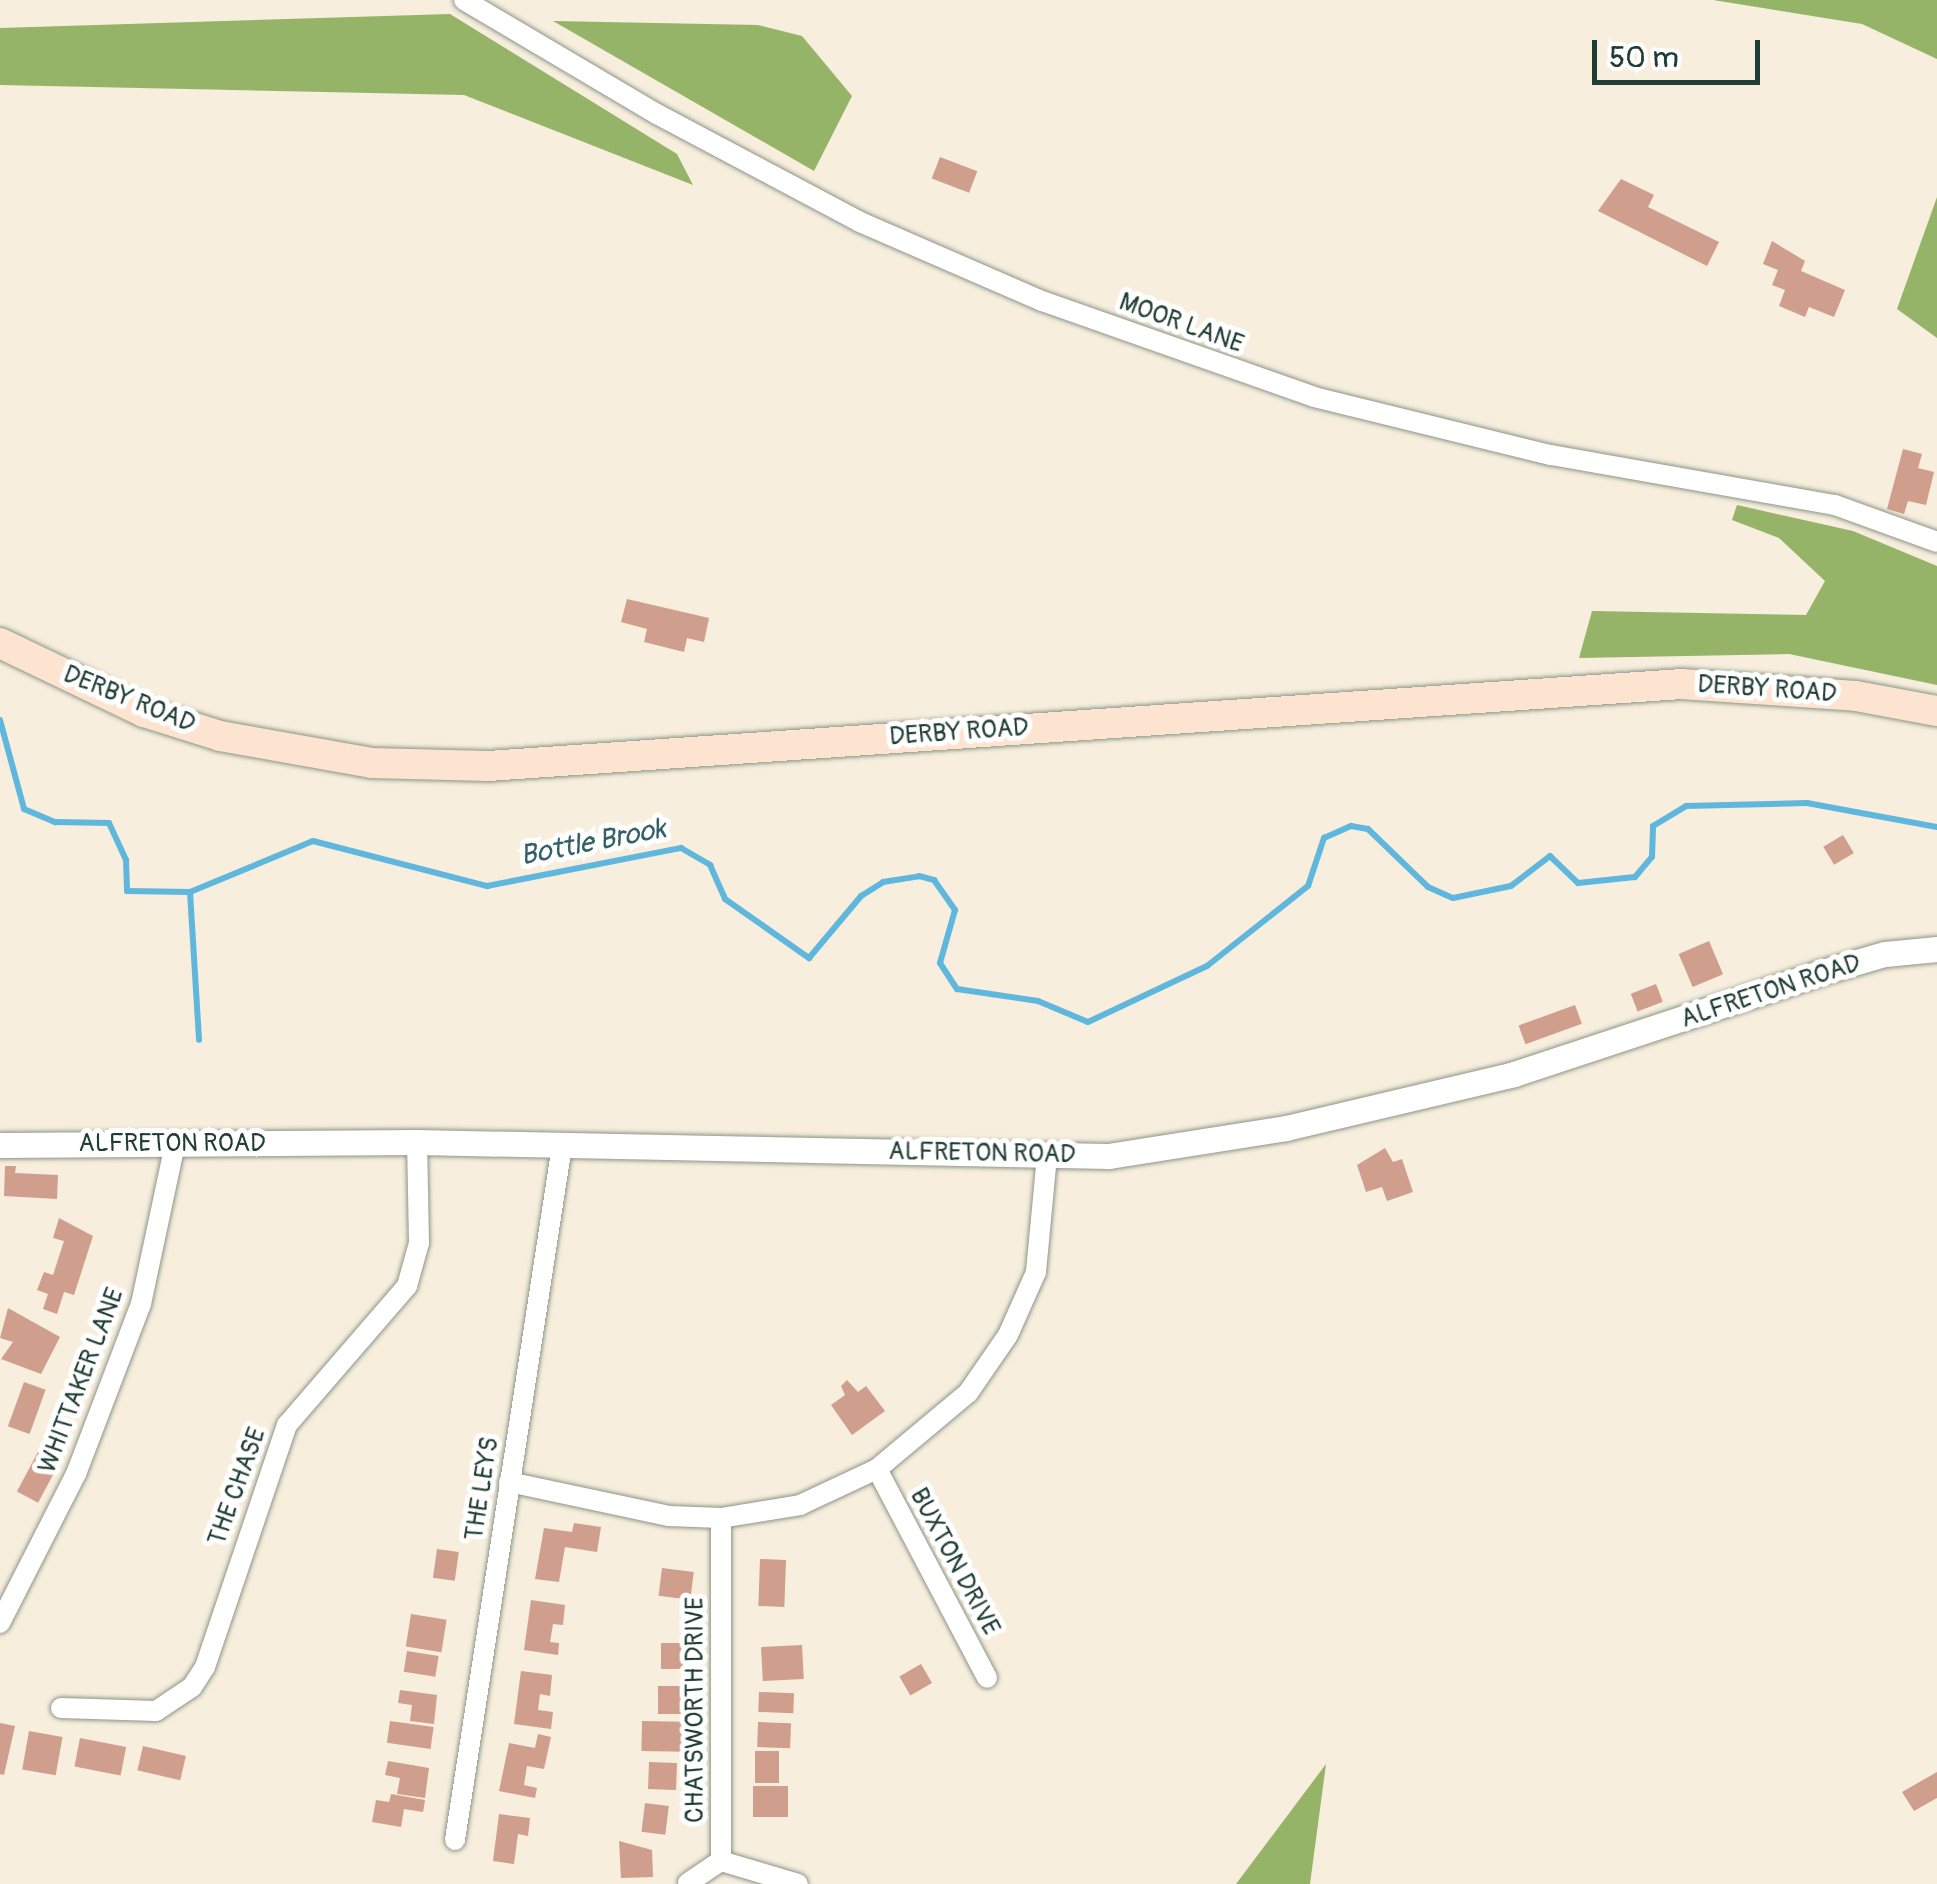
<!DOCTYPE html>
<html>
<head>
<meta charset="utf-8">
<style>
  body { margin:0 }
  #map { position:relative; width:1937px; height:1884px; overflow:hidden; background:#f7eedd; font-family:Pangolin,sans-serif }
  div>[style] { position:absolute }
  .forest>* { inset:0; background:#96b467 }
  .stream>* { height:6px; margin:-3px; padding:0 3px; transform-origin:3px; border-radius:3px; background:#60b7dd }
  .building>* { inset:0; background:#cf9e8c; transform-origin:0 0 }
  .roads { filter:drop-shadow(0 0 2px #8b9688) drop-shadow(0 0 2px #8b9688) }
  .minor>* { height:20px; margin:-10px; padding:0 10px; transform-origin:10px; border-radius:10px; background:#fff }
  .tertiary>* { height:25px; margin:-12.5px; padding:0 12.5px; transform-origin:12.5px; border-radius:12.5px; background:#fff }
  .secondary>* { height:30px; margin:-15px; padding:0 15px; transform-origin:15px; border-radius:15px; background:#fde4d0 }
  span { translate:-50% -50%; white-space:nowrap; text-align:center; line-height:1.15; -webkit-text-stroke:10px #fff; paint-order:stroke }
  .street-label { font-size:25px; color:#1f3d34 }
  .water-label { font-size:28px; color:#326267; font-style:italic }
  .scale { position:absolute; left:1592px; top:40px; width:168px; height:45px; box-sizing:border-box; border:5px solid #1f3d34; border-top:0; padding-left:12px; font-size:30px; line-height:35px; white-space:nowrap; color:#1f3d34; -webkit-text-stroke:8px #fff; paint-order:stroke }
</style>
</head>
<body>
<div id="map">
  <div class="forest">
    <div style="clip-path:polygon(1713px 0,1937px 0,1937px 59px,1862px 24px)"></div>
    <div style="clip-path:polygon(450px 14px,677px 154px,693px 185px,464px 95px,0 85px,0 28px)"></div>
    <div style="clip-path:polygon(553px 21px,758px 25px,802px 36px,852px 96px,814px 171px)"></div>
    <div style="clip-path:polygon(1937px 197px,1937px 338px,1897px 309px)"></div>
    <div style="clip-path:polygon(1737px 505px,1853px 531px,1937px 566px,1937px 685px,1789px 654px,1579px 658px,1592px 611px,1806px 615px,1825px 581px,1779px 538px,1732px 520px)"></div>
    <div style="clip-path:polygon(1326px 1764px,1310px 1884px,1236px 1884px)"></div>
  </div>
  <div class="stream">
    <div style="left:0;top:720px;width:92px;rotate:74.9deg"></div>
    <div style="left:24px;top:809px;width:34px;rotate:23deg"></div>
    <div style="left:55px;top:822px;width:54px;rotate:1.1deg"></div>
    <div style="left:109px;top:823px;width:41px;rotate:65.3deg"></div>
    <div style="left:126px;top:860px;width:31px;rotate:88deg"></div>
    <div style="left:127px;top:891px;width:63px;rotate:0.9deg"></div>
    <div style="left:190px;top:892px;width:133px;rotate:-22.5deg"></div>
    <div style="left:313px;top:841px;width:180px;rotate:14.5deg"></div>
    <div style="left:487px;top:886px;width:198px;rotate:-11.1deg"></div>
    <div style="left:681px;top:848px;width:34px;rotate:30deg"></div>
    <div style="left:710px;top:865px;width:37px;rotate:66deg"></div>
    <div style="left:725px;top:899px;width:103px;rotate:35.1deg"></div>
    <div style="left:809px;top:958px;width:81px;rotate:-50deg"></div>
    <div style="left:861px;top:896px;width:26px;rotate:-32deg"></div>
    <div style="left:883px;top:882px;width:36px;rotate:-9deg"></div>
    <div style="left:919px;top:876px;width:16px;rotate:15deg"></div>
    <div style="left:934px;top:880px;width:37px;rotate:55deg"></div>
    <div style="left:955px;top:910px;width:55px;rotate:105.8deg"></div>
    <div style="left:940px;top:963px;width:31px;rotate:57deg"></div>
    <div style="left:957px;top:989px;width:82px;rotate:8.4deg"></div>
    <div style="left:1038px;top:1001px;width:54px;rotate:22.8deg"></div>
    <div style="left:1088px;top:1022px;width:132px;rotate:-25.2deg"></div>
    <div style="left:1207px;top:966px;width:129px;rotate:-38.4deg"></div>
    <div style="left:1308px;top:886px;width:51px;rotate:-71.6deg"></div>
    <div style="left:1324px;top:838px;width:30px;rotate:-24deg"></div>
    <div style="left:1351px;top:826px;width:17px;rotate:10deg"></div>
    <div style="left:1368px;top:829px;width:83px;rotate:44deg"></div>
    <div style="left:1428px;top:887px;width:27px;rotate:24deg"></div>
    <div style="left:1453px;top:898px;width:59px;rotate:-11.7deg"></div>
    <div style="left:1511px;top:886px;width:49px;rotate:-37.6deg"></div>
    <div style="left:1550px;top:856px;width:39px;rotate:44deg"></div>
    <div style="left:1578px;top:883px;width:57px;rotate:-6deg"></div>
    <div style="left:1635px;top:877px;width:26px;rotate:-50deg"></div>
    <div style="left:1652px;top:857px;width:31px;rotate:-88deg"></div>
    <div style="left:1653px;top:826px;width:39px;rotate:-31deg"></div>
    <div style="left:1686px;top:806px;width:121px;rotate:-1.4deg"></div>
    <div style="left:1807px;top:803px;width:132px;rotate:10.5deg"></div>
    <div style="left:190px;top:892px;width:148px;rotate:86.5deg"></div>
  </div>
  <div class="building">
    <div style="left:940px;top:157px;width:40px;height:23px;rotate:21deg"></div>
    <div style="clip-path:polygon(1621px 179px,1654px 195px,1648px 207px,1719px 242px,1707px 266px,1598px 211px)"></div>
    <div style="clip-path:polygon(1772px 241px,1805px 261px,1801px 271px,1845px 290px,1834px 317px,1809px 307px,1805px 317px,1779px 306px,1785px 290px,1772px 285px,1778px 270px,1763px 264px)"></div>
    <div style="clip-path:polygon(1903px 449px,1922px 454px,1918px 468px,1934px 472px,1926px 505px,1908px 501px,1904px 514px,1887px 509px)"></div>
    <div style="clip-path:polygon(627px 599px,709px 618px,704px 642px,687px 638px,684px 652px,644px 642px,647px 629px,621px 622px)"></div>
    <div style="left:1843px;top:835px;width:21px;height:23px;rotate:59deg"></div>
    <div style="left:1709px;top:941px;width:36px;height:33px;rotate:67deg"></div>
    <div style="left:1656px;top:984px;width:19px;height:27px;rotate:69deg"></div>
    <div style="left:1575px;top:1005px;width:20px;height:60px;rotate:70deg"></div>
    <div style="clip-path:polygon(1385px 1148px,1393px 1162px,1402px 1159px,1413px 1192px,1387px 1201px,1382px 1187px,1366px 1192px,1357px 1165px)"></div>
    <div style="clip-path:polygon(5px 1166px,16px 1166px,15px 1173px,58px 1175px,57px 1199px,4px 1196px)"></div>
    <div style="clip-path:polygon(59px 1218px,93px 1236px,74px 1295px,64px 1292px,57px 1314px,43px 1309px,48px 1294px,37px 1290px,44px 1272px,53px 1275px,64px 1241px,53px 1238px)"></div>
    <div style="clip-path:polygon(8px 1308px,60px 1337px,41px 1374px,1px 1359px,13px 1342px,0 1338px)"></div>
    <div style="clip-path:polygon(847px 1380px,858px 1392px,866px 1386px,885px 1411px,852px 1435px,831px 1405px,845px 1395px,841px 1386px)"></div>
    <div style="left:24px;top:1382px;width:23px;height:47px;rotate:20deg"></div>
    <div style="left:39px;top:1450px;width:24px;height:47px;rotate:28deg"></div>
    <div style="clip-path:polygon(574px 1523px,601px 1527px,597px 1552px,565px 1547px,559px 1582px,535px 1579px,544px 1528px,572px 1532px)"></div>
    <div style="left:437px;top:1549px;width:22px;height:29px;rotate:8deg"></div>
    <div style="left:760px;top:1559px;width:26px;height:47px;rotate:2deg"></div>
    <div style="left:662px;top:1568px;width:32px;height:28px;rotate:7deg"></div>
    <div style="clip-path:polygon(531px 1600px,565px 1605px,563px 1625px,553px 1624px,550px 1642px,559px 1643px,558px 1655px,524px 1650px)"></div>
    <div style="left:411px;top:1614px;width:36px;height:33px;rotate:9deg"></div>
    <div style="left:661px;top:1643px;width:29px;height:26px"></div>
    <div style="left:802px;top:1645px;width:34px;height:41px;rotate:87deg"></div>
    <div style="left:407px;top:1651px;width:32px;height:21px;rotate:9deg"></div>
    <div style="left:921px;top:1664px;width:22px;height:25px;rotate:60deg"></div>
    <div style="clip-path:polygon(521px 1671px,552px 1675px,550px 1696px,540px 1694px,538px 1710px,553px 1712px,551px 1729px,514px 1724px)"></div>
    <div style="left:658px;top:1686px;width:32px;height:28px"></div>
    <div style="clip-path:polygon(400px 1690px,437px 1695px,434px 1724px,410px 1721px,412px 1705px,398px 1703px)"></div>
    <div style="left:759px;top:1692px;width:35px;height:20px;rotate:2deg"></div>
    <div style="left:390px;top:1721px;width:44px;height:22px;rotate:8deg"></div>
    <div style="left:642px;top:1721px;width:43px;height:30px;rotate:1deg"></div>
    <div style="left:758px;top:1722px;width:33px;height:25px;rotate:2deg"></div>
    <div style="clip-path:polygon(0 1723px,15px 1726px,4px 1775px,0 1774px)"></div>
    <div style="left:29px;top:1731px;width:34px;height:39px;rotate:10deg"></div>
    <div style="clip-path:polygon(538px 1734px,551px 1737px,544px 1769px,527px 1766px,524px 1785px,537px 1788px,535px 1798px,499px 1791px,509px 1743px,535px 1748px)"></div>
    <div style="left:80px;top:1738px;width:47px;height:29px;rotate:11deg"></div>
    <div style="left:143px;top:1746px;width:44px;height:25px;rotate:13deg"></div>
    <div style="left:755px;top:1751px;width:24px;height:32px"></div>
    <div style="clip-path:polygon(388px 1761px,429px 1768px,425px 1798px,397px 1794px,400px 1778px,385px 1775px)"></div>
    <div style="left:649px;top:1762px;width:28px;height:27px;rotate:2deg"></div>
    <div style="clip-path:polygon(1937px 1772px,1937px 1798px,1914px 1811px,1902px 1792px)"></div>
    <div style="left:753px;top:1786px;width:35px;height:31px"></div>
    <div style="clip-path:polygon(391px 1794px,425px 1800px,423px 1812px,404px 1809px,401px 1827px,372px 1822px,376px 1800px,389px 1802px)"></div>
    <div style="left:645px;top:1803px;width:24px;height:29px;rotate:7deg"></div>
    <div style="clip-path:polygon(499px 1814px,530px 1818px,528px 1836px,518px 1834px,514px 1864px,493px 1861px)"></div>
    <div style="clip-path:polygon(619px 1841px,652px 1850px,653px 1877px,621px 1878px)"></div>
  </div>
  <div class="roads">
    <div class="minor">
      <div style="left:464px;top:0;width:224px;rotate:30.6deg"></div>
      <div style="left:657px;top:114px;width:230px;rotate:28deg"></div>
      <div style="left:860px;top:222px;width:198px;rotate:23.5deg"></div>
      <div style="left:1042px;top:301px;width:288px;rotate:19.4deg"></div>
      <div style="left:1314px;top:397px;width:244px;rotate:13.8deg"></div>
      <div style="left:1551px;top:455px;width:288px;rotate:10deg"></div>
      <div style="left:1835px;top:505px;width:109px;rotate:19.9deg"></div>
      <div style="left:877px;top:1469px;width:236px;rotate:62.2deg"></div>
      <div style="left:509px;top:1482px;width:164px;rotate:12deg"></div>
      <div style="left:669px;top:1516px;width:52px;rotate:2.2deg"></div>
      <div style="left:721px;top:1518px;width:80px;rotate:-9.3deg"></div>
      <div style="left:800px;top:1505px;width:85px;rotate:-25.1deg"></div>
      <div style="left:877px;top:1469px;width:119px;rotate:-39.9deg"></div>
      <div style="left:968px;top:1393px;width:70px;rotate:-55.4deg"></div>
      <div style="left:1008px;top:1335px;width:69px;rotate:-66deg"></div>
      <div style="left:1036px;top:1272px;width:117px;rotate:-84.6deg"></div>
      <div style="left:0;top:1623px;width:167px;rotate:-63deg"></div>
      <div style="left:76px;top:1474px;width:182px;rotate:-69.1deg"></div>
      <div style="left:141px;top:1304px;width:164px;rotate:-78deg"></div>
      <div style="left:61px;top:1708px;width:95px;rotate:1.8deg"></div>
      <div style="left:156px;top:1711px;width:43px;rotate:-33.7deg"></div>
      <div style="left:192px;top:1687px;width:24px;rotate:-57deg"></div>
      <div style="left:205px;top:1667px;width:256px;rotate:-71.3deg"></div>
      <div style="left:287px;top:1425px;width:184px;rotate:-49.2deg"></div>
      <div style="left:407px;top:1286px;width:45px;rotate:-74.4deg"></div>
      <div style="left:419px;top:1243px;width:101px;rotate:-91.1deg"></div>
      <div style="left:455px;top:1840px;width:702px;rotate:-81.24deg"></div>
      <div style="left:721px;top:1861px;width:80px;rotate:16.6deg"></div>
      <div style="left:688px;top:1883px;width:40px;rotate:-34deg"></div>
      <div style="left:721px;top:1861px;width:343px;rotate:-90deg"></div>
    </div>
    <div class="tertiary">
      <div style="left:0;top:1145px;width:417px;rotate:-0.4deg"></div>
      <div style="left:417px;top:1142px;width:692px;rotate:1.16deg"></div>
      <div style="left:1109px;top:1156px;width:179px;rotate:-9deg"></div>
      <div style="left:1286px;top:1128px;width:234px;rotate:-13.3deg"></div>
      <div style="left:1514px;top:1074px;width:321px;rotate:-18.3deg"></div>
      <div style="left:1819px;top:973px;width:69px;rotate:-16.1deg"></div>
      <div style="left:1885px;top:954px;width:52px;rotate:-5.5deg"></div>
    </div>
    <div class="secondary">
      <div style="left:0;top:643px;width:160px;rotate:25.6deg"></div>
      <div style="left:144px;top:712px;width:80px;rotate:17.5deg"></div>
      <div style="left:220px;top:736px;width:153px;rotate:10.1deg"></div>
      <div style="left:371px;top:763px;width:117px;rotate:1.5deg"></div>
      <div style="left:488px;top:766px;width:1196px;rotate:-3.93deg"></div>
      <div style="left:1681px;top:684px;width:175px;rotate:3.9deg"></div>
      <div style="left:1856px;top:696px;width:82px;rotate:10.5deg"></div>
    </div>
  </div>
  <div class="street-label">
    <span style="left:1181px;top:324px;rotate:20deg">MOOR LANE</span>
    <span style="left:1767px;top:690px;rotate:4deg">DERBY ROAD</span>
    <span style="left:129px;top:700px;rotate:22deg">DERBY ROAD</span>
    <span style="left:959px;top:733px;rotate:-4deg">DERBY ROAD</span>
    <span style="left:1771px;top:992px;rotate:-18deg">ALFRETON ROAD</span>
    <span style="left:172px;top:1144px">ALFRETON ROAD</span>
    <span style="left:982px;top:1154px;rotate:1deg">ALFRETON ROAD</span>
    <span style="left:82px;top:1381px;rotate:-69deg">WHITTAKER LANE</span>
    <span style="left:238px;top:1487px;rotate:-70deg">THE CHASE</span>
    <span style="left:483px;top:1489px;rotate:-81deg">THE LEYS</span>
    <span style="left:954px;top:1562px;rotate:62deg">BUXTON DRIVE</span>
    <span style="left:696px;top:1710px;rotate:-90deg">CHATSWORTH DRIVE</span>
  </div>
  <div class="water-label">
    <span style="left:593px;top:843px;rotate:-11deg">Bottle Brook</span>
  </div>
  <div class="scale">50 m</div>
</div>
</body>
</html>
